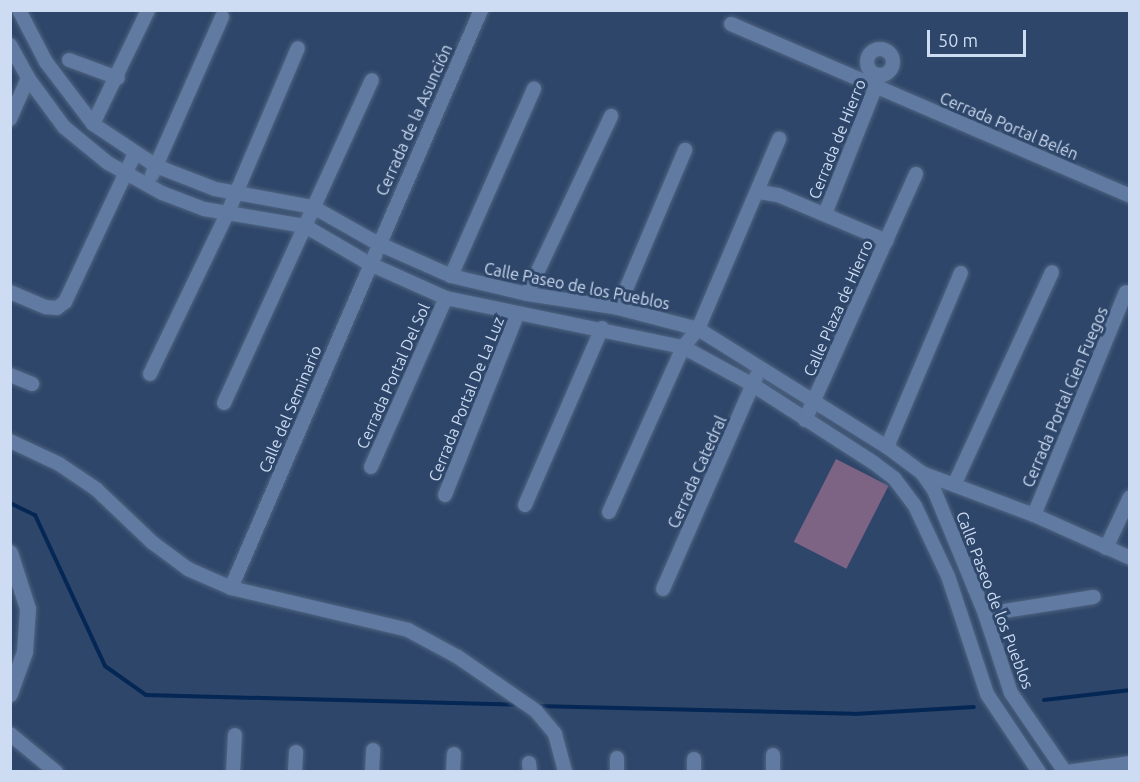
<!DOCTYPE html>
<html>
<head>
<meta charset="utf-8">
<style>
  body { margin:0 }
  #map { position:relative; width:1140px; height:782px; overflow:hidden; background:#2e4669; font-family:Ubuntu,sans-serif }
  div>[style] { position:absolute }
  .green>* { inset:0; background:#7d6485; transform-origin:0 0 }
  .stream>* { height:4px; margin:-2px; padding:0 2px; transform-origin:2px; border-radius:2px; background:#052755 }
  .roads { filter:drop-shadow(0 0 2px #506481) drop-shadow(0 0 2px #506481) }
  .minor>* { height:14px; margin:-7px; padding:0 7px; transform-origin:7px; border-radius:7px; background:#607aa1 }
  .minor>.ring { margin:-7px; padding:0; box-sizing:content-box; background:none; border:14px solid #607aa1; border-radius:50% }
  .tertiary>* { height:16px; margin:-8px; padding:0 8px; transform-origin:8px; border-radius:8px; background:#607aa1 }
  span { translate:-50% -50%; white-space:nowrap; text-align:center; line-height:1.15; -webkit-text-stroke:6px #2e4669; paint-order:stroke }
  .street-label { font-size:16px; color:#cddcf2 }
  .frame { position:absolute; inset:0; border:12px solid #cddcf2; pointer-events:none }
  .scale { position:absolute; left:927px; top:30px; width:99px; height:27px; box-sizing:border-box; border:3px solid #cddcf2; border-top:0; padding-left:8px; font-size:18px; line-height:21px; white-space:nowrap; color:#cddcf2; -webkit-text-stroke:4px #2e4669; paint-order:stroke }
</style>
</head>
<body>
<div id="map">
  <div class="green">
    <div style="left:836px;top:459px;width:59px;height:93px;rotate:27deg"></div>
  </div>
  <div class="stream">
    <div style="left:10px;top:503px;width:28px;rotate:26deg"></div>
    <div style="left:35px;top:515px;width:166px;rotate:65.1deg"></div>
    <div style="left:105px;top:666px;width:50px;rotate:35.3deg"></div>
    <div style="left:146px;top:695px;width:373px;rotate:1.5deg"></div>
    <div style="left:1044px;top:700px;width:87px;rotate:-6.6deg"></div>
    <div style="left:536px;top:706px;width:318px;rotate:1.4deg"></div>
    <div style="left:854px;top:714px;width:120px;rotate:-3.3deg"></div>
  </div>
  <div class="roads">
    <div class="minor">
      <div style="left:19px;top:10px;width:59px;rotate:62.6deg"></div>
      <div style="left:46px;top:62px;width:78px;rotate:52.8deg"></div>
      <div style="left:93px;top:124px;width:76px;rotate:33.7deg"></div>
      <div style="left:156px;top:166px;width:63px;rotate:21.3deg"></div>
      <div style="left:215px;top:189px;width:100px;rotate:10.4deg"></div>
      <div style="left:313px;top:207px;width:73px;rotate:29.4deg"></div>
      <div style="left:377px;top:243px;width:81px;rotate:24deg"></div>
      <div style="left:451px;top:276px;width:78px;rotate:13.3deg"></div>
      <div style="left:527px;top:294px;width:92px;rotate:8.7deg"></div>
      <div style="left:618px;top:308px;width:83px;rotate:14.7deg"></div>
      <div style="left:698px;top:329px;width:223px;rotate:32deg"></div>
      <div style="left:887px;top:447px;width:44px;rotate:36.6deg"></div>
      <div style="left:922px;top:473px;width:21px;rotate:55deg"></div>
      <div style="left:934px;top:490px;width:134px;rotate:67.6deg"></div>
      <div style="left:985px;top:614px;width:83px;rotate:71.8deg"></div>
      <div style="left:1011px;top:693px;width:96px;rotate:55.6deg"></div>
      <div style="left:731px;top:24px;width:434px;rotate:23.3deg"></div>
      <div style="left:10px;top:45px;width:38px;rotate:61deg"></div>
      <div style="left:28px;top:78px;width:61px;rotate:53.7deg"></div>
      <div style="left:64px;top:127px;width:57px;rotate:39.3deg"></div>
      <div style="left:108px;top:163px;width:62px;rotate:29.1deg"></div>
      <div style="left:162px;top:193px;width:45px;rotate:20.9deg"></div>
      <div style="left:204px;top:209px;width:102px;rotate:9.6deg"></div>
      <div style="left:305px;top:226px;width:75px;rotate:30.3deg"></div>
      <div style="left:370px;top:264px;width:83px;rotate:24.1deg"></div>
      <div style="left:446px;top:298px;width:242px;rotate:11.7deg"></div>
      <div style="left:683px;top:347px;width:80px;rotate:28.5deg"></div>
      <div style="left:753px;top:385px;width:144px;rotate:32.8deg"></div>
      <div style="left:874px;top:463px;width:25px;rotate:37deg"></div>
      <div style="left:894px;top:478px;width:35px;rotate:53deg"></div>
      <div style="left:915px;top:506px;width:77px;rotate:64.8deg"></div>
      <div style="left:948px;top:576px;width:124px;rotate:71.7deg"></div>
      <div style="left:987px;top:694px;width:94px;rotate:56.3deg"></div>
      <div class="ring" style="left:867px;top:49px;width:12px;height:12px"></div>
      <div style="left:69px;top:60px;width:52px;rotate:20.2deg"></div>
      <div style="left:10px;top:119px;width:45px;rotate:-66.3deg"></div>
      <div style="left:93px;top:124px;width:127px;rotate:-64.2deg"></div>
      <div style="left:152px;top:175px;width:173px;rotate:-66.1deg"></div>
      <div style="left:759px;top:192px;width:19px;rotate:9deg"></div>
      <div style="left:778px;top:195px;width:118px;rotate:22.9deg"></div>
      <div style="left:825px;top:214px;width:149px;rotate:-68.3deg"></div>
      <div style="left:451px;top:276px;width:205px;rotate:-66.1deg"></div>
      <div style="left:10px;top:292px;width:39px;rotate:23deg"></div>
      <div style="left:46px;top:307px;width:11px;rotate:5deg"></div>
      <div style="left:57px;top:308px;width:10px;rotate:-37deg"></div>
      <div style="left:65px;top:302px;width:165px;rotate:-64.8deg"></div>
      <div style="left:527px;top:294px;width:197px;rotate:-64.7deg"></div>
      <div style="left:618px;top:308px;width:172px;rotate:-67deg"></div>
      <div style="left:150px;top:374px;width:180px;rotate:-64.3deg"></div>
      <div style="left:228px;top:212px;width:178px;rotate:-66.9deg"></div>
      <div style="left:10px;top:375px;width:24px;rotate:22deg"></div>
      <div style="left:224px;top:403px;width:355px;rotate:-65.4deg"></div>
      <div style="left:805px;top:420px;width:270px;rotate:-65.7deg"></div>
      <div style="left:10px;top:441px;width:54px;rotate:25.1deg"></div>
      <div style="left:59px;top:464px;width:45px;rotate:34deg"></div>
      <div style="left:96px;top:489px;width:79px;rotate:43.5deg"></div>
      <div style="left:153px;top:543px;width:44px;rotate:36.6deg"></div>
      <div style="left:188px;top:569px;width:47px;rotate:23.8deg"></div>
      <div style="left:231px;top:588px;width:182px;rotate:13.3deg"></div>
      <div style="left:408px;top:630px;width:57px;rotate:28.4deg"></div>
      <div style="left:458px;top:657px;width:95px;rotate:34.7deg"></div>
      <div style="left:536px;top:711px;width:30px;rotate:50deg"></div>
      <div style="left:555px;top:734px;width:39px;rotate:75deg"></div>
      <div style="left:887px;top:447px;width:189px;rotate:-67deg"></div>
      <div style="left:371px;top:467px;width:185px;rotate:-66.1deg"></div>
      <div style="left:922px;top:473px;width:120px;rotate:20.6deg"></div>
      <div style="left:1034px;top:515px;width:105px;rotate:24.1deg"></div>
      <div style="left:955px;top:483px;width:232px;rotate:-65.3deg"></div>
      <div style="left:445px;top:495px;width:194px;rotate:-68.2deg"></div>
      <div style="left:525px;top:505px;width:193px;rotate:-66.5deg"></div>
      <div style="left:609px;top:512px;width:181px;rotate:-65.8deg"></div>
      <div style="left:683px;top:347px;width:23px;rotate:-50deg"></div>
      <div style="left:698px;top:329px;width:207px;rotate:-66.9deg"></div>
      <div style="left:1034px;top:515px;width:241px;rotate:-67.6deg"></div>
      <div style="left:1106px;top:548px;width:56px;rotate:-64.8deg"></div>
      <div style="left:231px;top:588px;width:630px;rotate:-66.61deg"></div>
      <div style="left:663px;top:589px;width:232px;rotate:-66.3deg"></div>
      <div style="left:985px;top:614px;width:110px;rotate:-8.9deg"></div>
      <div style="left:10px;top:734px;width:60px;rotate:39.6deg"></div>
      <div style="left:773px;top:755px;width:17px;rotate:90deg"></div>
      <div style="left:694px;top:759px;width:13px;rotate:90deg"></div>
      <div style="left:529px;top:763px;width:9px;rotate:84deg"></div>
      <div style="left:233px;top:772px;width:37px;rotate:-87deg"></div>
      <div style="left:295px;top:772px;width:20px;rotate:-87deg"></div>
      <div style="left:372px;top:772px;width:22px;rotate:-87deg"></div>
      <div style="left:453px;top:772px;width:18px;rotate:-87deg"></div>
      <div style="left:617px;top:772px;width:14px;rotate:-90deg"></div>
      <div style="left:1067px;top:772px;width:64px;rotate:-8.1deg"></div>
    </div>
    <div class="tertiary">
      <div style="left:10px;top:553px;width:59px;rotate:72.2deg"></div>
      <div style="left:28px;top:609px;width:43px;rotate:94deg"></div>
      <div style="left:25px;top:652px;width:45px;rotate:109.7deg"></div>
    </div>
  </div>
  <div class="street-label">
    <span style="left:414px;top:120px;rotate:-66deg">Cerrada de la Asunción</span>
    <span style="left:1009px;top:126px;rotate:23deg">Cerrada Portal Belén</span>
    <span style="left:837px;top:139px;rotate:-68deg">Cerrada de Hierro</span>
    <span style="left:577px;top:286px;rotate:11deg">Calle Paseo de los Pueblos</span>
    <span style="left:838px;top:308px;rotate:-66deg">Calle Plaza de Hierro</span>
    <span style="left:393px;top:376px;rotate:-66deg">Cerrada Portal Del Sol</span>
    <span style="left:1065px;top:397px;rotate:-67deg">Cerrada Portal Cien Fuegos</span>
    <span style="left:466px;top:399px;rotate:-68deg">Cerrada Portal De La Luz</span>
    <span style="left:290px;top:409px;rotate:-67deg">Calle del Seminario</span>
    <span style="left:697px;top:472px;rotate:-66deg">Cerrada Catedral</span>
    <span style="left:995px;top:600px;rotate:69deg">Calle Paseo de los Pueblos</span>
  </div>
  <div class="frame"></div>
  <div class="scale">50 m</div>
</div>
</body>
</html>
